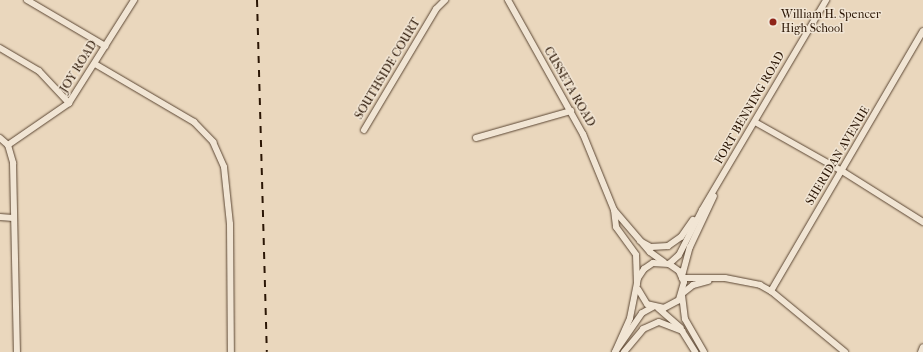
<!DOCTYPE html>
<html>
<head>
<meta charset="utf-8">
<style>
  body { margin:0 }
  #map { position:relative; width:923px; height:352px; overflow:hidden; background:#ead7bd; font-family:"IM FELL French Canon",serif }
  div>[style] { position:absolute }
  .roads { filter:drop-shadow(0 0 1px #5b4633) drop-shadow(0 0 1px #5b4633) }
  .minor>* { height:6px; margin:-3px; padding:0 3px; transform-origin:3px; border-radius:3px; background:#f1e5d4 }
  .rail>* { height:2px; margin-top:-1px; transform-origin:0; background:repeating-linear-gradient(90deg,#2b1605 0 7px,transparent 0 14px) }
  .dots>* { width:11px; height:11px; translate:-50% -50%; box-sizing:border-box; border:2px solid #f1e5d4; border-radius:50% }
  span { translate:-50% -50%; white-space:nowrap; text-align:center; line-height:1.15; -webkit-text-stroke:3px #f1e5d4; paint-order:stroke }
  .poi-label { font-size:12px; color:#2b1605 }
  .left { translate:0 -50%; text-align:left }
  .street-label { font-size:12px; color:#2b1605 }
</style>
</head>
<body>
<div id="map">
  <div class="roads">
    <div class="minor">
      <div style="left:27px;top:0;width:91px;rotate:30.5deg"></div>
      <div style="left:508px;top:0;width:154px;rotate:60.8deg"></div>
      <div style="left:583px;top:134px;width:82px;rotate:67.8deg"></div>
      <div style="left:614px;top:210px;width:17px;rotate:83deg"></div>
      <div style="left:616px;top:227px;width:34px;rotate:54deg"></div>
      <div style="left:636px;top:255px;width:29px;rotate:88deg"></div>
      <div style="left:0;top:48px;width:45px;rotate:30.5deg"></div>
      <div style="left:39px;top:71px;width:44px;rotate:46.8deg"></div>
      <div style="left:95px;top:64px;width:115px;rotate:30.4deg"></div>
      <div style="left:194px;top:122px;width:28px;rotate:46deg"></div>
      <div style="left:213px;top:142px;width:27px;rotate:66deg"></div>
      <div style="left:224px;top:167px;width:57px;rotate:84deg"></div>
      <div style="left:230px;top:224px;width:128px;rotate:89.6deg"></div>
      <div style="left:755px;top:122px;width:100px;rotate:29.4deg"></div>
      <div style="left:842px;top:171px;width:96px;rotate:32.2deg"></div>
      <div style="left:364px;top:130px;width:141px;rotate:-59.2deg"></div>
      <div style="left:436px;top:9px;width:13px;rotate:-45deg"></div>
      <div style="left:0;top:138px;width:11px;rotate:41deg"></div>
      <div style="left:476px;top:138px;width:99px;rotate:-15.9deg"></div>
      <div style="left:8px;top:145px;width:19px;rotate:74deg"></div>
      <div style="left:13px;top:163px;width:189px;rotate:88.8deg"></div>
      <div style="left:8px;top:145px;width:74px;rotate:-34.5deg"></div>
      <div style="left:69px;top:103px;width:122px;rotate:-57.7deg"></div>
      <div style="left:614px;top:210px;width:55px;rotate:49.4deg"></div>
      <div style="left:650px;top:252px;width:17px;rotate:36deg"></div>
      <div style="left:0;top:217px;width:13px;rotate:4deg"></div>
      <div style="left:640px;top:241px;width:13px;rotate:29deg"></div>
      <div style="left:651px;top:247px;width:17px;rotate:-3deg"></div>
      <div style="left:668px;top:246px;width:16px;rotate:-35deg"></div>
      <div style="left:681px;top:237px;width:21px;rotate:-55deg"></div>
      <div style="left:669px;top:264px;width:13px;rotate:-42deg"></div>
      <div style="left:679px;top:255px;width:51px;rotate:-62.9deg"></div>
      <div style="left:702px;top:210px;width:244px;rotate:-59.4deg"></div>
      <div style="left:682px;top:276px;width:30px;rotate:-75deg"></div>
      <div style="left:690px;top:247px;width:56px;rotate:-64.8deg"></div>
      <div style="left:682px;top:278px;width:43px"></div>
      <div style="left:725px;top:278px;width:36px;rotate:11deg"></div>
      <div style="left:760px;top:285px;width:13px;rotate:29deg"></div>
      <div style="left:771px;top:291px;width:96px;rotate:39.5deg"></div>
      <div style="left:771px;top:291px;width:301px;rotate:-59.7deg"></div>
      <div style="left:683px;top:293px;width:13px;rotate:-39deg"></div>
      <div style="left:693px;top:285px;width:16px;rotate:-15deg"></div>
      <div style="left:682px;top:295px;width:24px;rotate:83deg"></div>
      <div style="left:685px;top:319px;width:38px;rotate:60deg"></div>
      <div style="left:658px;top:308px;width:30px;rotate:41deg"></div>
      <div style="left:615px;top:352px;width:37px;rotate:-66deg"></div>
      <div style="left:630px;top:318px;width:41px;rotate:-78.7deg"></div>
      <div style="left:638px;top:278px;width:11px;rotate:-56deg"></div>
      <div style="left:644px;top:269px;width:11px;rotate:-34deg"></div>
      <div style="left:653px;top:263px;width:16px;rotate:4deg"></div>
      <div style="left:669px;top:264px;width:12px;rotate:35deg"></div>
      <div style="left:679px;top:271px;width:12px;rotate:66deg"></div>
      <div style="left:684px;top:282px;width:19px;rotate:106deg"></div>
      <div style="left:679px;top:300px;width:17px;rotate:152deg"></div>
      <div style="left:664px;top:308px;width:17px;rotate:-167deg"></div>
      <div style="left:647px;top:304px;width:17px;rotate:-121deg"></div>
      <div style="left:615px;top:352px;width:47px;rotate:-55.3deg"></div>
      <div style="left:642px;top:313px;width:13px;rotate:-29deg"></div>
      <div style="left:624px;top:352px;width:30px;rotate:-50deg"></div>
      <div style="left:643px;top:329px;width:17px;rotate:-24deg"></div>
      <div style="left:659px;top:322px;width:25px;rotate:21deg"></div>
      <div style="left:682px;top:331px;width:25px;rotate:58deg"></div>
      <div style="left:921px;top:352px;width:5px;rotate:-68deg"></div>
    </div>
  </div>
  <div class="rail">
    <div style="left:257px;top:0;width:352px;rotate:88.4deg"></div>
  </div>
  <div class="dots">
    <div style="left:773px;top:22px;background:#8f2418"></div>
  </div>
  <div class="poi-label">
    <span class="left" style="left:781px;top:22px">William H. Spencer<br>High School</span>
  </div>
  <div class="street-label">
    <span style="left:79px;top:67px;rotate:-58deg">JOY ROAD</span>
    <span style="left:388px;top:69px;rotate:-59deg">SOUTHSIDE COURT</span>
    <span style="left:569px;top:87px;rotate:60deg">CUSSETA ROAD</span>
    <span style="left:750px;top:108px;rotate:-60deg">FORT BENNING ROAD</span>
    <span style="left:838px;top:156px;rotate:-59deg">SHERIDAN AVENUE</span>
  </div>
</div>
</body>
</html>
